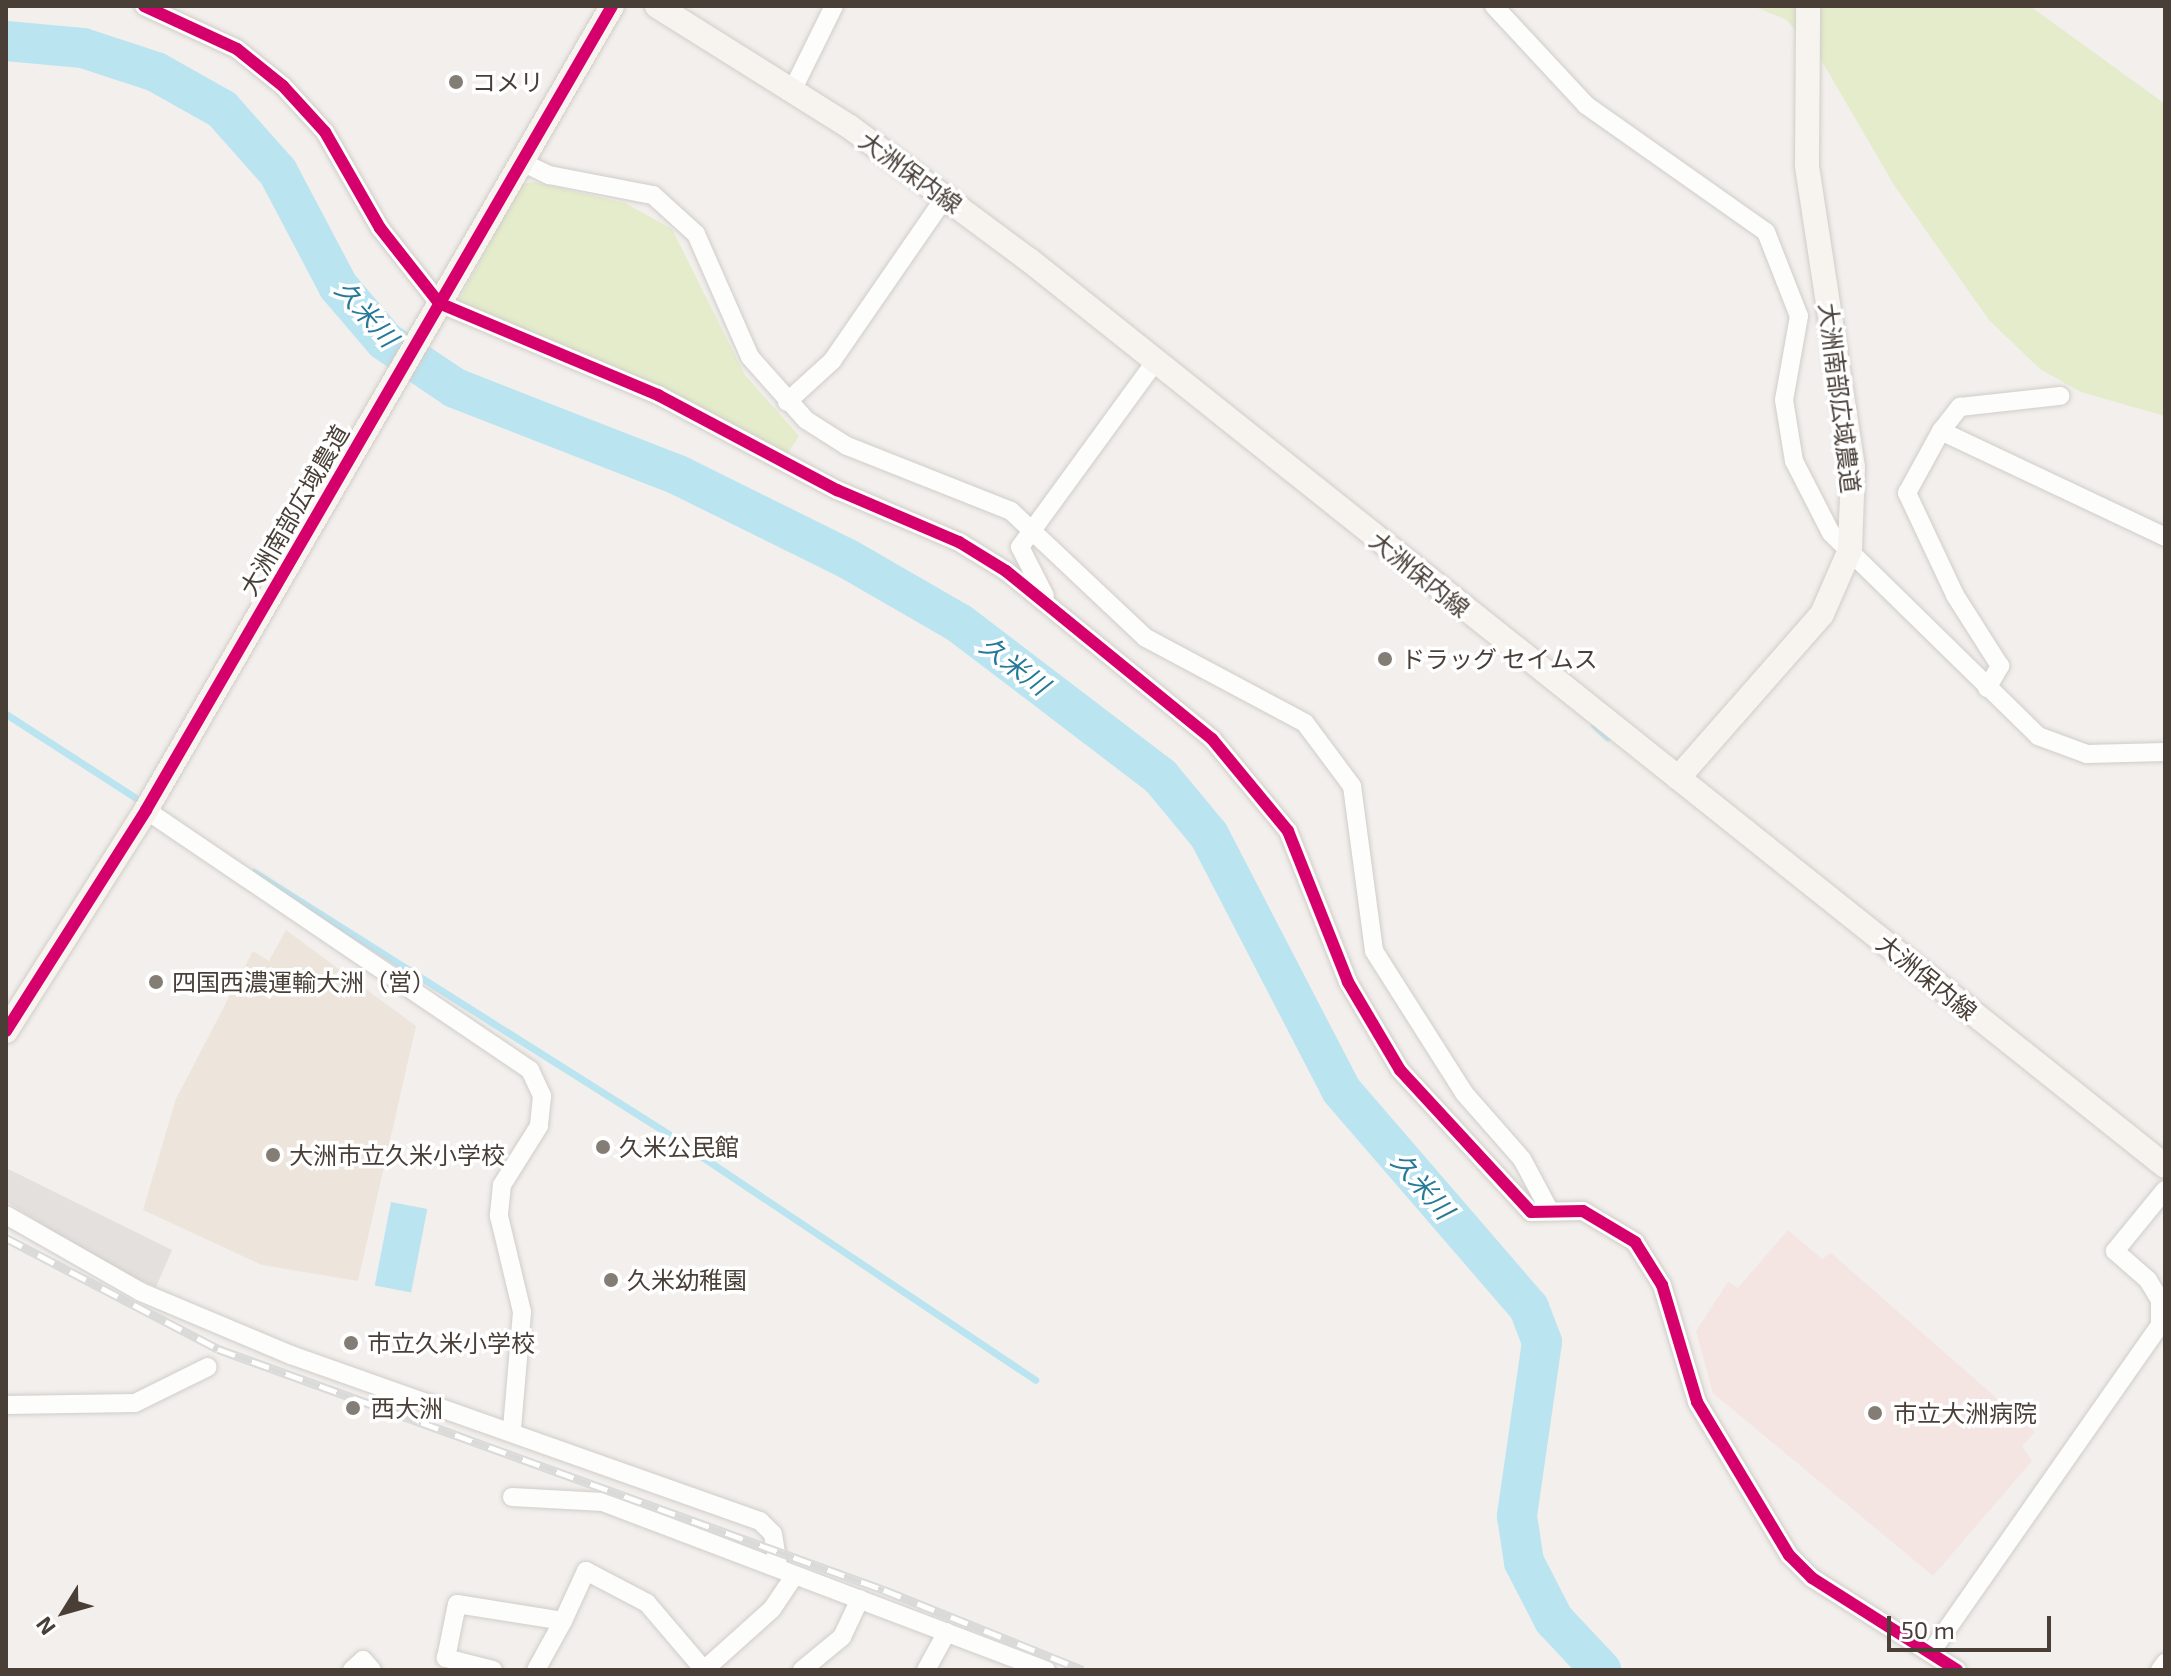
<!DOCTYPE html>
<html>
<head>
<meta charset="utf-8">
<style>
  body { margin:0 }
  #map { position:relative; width:2171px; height:1676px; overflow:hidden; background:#f2efec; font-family:"Exo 2","Noto Sans JP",sans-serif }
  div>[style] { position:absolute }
  .education>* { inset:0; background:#ede5db }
  .medical>* { inset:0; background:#f4e5e3 }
  .green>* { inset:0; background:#e4eccb }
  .parking>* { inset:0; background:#e4e0dd }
  .water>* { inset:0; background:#bbe4f1; transform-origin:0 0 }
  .stream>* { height:7px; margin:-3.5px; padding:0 3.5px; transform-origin:3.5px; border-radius:3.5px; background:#bbe4f1 }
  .river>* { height:40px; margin:-20px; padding:0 20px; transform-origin:20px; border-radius:20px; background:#bbe4f1 }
  .roads { filter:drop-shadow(0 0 2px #d0cdc9) drop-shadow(0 0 2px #d0cdc9) }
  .street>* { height:18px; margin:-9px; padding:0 9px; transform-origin:9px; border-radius:9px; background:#fdfdfc }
  .secondary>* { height:24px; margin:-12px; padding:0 12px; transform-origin:12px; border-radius:12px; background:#f7f4ef }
  .rail>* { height:9px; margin-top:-4.5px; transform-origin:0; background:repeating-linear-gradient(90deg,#fff 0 18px,#dadad9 0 36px); box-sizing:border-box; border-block:2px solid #dadad9 }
  .cycleway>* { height:12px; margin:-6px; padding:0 6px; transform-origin:6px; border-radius:6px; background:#d6006c }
  .dots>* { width:22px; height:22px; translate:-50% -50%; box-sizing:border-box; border:4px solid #fff; border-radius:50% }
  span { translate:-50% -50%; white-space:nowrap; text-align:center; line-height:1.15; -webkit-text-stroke:7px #fff; paint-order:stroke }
  .poi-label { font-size:24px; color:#493f37 }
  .left { translate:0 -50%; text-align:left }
  .street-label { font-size:24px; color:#493f37 }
  .water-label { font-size:26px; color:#267a98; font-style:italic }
  .frame { position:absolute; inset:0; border:8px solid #493f37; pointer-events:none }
  .north { position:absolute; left:24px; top:1572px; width:80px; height:80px; -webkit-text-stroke:6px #fff; paint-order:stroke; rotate:233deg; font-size:22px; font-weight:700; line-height:32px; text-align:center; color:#493f37 }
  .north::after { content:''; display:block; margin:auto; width:28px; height:36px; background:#493f37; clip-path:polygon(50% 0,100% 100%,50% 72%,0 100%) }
  .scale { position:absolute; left:1887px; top:1616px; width:164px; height:36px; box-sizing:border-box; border:4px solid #493f37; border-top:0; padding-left:10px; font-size:24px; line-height:28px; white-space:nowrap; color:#493f37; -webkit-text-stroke:6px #fff; paint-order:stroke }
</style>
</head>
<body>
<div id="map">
  <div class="education">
    <div style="clip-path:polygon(286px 930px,416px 1026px,358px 1281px,262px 1265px,143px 1210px,176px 1099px,253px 951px,269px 961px)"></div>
  </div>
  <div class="medical">
    <div style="clip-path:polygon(1788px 1230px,1822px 1259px,1831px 1253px,2035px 1432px,2022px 1446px,2032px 1461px,1933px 1576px,1713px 1393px,1696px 1331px,1728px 1282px,1738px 1288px)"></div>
  </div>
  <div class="green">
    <div style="clip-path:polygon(1753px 6px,2030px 6px,2165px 104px,2165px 416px,2081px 392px,2040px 369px,1989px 320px,1894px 185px,1816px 51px,1785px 19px)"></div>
    <div style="clip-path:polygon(533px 182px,625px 203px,672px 229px,745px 375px,799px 436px,785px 457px,457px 304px,521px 184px)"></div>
  </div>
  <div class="parking">
    <div style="clip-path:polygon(6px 1168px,172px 1250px,156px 1287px,104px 1264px,6px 1201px)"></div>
  </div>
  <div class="water">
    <div style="left:391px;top:1202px;width:37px;height:85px;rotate:11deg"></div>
  </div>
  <div class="stream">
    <div style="left:6px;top:714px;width:166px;rotate:32.9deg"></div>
    <div style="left:1594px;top:725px;width:18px;rotate:43deg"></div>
    <div style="left:254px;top:872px;width:490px;rotate:32.3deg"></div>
    <div style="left:668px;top:1134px;width:442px;rotate:33.8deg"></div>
  </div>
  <div class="river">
    <div style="left:6px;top:41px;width:77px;rotate:5.2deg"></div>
    <div style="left:83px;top:48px;width:77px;rotate:18.2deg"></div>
    <div style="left:156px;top:72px;width:76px;rotate:29.3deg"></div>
    <div style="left:222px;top:109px;width:84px;rotate:48.4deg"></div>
    <div style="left:278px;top:172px;width:129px;rotate:62.2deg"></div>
    <div style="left:338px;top:286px;width:72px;rotate:49.5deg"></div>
    <div style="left:385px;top:341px;width:84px;rotate:33.9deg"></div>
    <div style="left:455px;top:388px;width:237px;rotate:21.3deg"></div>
    <div style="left:676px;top:474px;width:192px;rotate:26.3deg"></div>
    <div style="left:848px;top:559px;width:128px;rotate:30deg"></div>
    <div style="left:959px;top:623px;width:253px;rotate:37.3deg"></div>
    <div style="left:1160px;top:776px;width:77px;rotate:50.3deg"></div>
    <div style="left:1209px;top:835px;width:287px;rotate:62.6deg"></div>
    <div style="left:1341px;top:1090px;width:288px;rotate:49.2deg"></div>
    <div style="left:1529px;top:1308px;width:36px;rotate:69deg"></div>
    <div style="left:1542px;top:1342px;width:176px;rotate:98.2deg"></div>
    <div style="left:1517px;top:1516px;width:47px;rotate:81.3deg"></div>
    <div style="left:1524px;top:1562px;width:65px;rotate:62.7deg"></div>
    <div style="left:1554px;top:1620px;width:69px;rotate:46.8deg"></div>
  </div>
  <div class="roads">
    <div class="street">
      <div style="left:144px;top:6px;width:102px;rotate:24.8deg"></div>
      <div style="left:237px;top:49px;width:59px;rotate:38.8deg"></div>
      <div style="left:283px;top:86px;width:62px;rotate:47.6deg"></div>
      <div style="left:325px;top:132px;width:111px;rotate:60.2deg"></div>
      <div style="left:380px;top:228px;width:95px;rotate:51.8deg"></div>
      <div style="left:439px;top:303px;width:238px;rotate:22.8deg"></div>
      <div style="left:658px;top:395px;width:203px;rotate:28deg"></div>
      <div style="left:837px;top:490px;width:133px;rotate:23.1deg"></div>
      <div style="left:959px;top:542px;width:55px;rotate:31.7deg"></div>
      <div style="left:1006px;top:571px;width:266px;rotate:39.2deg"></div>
      <div style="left:1212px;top:739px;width:119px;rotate:50.4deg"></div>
      <div style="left:1288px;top:831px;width:162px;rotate:68.3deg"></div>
      <div style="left:1348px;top:982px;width:102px;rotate:59.4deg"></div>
      <div style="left:1400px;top:1070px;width:193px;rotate:47.3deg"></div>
      <div style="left:1531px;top:1212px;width:52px;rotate:-1.1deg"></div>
      <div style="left:1583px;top:1211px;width:61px;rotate:30.8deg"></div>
      <div style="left:1635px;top:1242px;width:51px;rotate:57.9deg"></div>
      <div style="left:1662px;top:1285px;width:122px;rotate:73.3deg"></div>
      <div style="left:1697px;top:1402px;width:179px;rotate:59deg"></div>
      <div style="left:1789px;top:1555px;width:33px;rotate:45deg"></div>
      <div style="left:1812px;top:1578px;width:172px;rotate:32.4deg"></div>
      <div style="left:1494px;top:6px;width:135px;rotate:47.1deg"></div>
      <div style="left:1586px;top:105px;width:220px;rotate:35.2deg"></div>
      <div style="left:1766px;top:232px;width:90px;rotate:68.6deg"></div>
      <div style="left:1799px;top:316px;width:85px;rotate:100.1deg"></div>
      <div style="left:1784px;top:400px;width:62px;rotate:80.7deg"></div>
      <div style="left:1794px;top:461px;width:81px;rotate:62.8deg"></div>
      <div style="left:1831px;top:533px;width:290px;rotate:44.4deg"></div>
      <div style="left:2038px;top:736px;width:52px;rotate:20.2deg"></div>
      <div style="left:2087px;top:754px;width:78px;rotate:-1.5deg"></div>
      <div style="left:792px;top:91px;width:95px;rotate:-63.7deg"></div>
      <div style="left:522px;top:162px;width:30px;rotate:26deg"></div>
      <div style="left:549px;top:175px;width:106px;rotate:10.9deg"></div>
      <div style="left:653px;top:195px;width:58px;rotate:42.2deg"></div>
      <div style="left:696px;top:234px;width:134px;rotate:66.3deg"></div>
      <div style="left:750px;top:357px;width:84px;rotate:48.4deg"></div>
      <div style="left:806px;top:420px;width:49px;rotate:32.4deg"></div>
      <div style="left:847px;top:446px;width:176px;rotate:21.6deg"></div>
      <div style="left:1011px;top:511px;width:185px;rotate:43.3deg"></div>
      <div style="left:1146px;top:638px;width:180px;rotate:28.1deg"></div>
      <div style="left:1305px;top:723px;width:79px;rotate:53.3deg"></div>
      <div style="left:1352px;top:786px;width:166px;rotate:82.4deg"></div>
      <div style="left:1374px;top:951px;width:168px;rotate:57.6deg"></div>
      <div style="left:1464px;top:1093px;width:88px;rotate:48.7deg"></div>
      <div style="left:1522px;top:1159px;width:55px;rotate:62deg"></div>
      <div style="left:787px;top:402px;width:61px;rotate:-42.3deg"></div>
      <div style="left:832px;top:361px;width:201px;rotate:-55.4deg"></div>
      <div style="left:1941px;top:431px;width:31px;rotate:-52deg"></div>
      <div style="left:1960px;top:407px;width:101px;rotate:-6.3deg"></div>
      <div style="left:1045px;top:596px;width:55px;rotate:-117deg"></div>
      <div style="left:1020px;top:547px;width:229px;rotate:-53.9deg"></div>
      <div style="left:1987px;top:688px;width:26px;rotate:-59deg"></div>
      <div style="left:2000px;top:666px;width:84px;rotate:-122.4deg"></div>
      <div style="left:1955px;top:595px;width:113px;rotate:-115.2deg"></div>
      <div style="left:1907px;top:493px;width:71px;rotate:-61.3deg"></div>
      <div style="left:1941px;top:431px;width:248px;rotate:25.3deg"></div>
      <div style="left:146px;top:810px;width:464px;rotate:34.1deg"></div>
      <div style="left:530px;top:1070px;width:29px;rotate:65deg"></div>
      <div style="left:542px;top:1096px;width:30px;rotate:96deg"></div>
      <div style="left:539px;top:1126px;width:70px;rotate:122.1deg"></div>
      <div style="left:502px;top:1185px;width:31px;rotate:96deg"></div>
      <div style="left:499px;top:1216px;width:99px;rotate:76.5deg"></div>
      <div style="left:522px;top:1312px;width:117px;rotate:94.9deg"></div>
      <div style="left:6px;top:1215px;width:155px;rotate:29.7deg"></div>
      <div style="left:141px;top:1292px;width:163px;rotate:22.8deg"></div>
      <div style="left:291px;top:1355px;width:498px;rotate:19.5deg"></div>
      <div style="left:760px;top:1521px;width:18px;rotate:45deg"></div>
      <div style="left:773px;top:1534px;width:33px;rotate:81deg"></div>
      <div style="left:6px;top:1405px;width:129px;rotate:-0.9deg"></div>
      <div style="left:135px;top:1403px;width:81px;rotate:-26.3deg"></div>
      <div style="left:512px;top:1497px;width:91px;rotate:3.1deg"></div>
      <div style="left:603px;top:1502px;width:474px;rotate:20.8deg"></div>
      <div style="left:1931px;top:1652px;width:399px;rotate:-55deg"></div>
      <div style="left:2160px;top:1325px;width:25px;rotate:-90deg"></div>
      <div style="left:2160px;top:1300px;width:23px;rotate:-121deg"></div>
      <div style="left:2148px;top:1280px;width:44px;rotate:-138.7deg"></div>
      <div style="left:2115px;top:1251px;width:79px;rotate:-50.7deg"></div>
      <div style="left:352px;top:1670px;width:15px;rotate:-42deg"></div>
      <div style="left:363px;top:1660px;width:13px;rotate:48deg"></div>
      <div style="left:493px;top:1670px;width:49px;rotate:-165.7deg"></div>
      <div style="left:446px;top:1658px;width:55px;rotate:-78.5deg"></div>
      <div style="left:457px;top:1604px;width:107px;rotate:9.1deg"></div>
      <div style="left:563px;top:1621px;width:55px;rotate:-65.3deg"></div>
      <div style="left:586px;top:1571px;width:69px;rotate:27.7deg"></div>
      <div style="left:647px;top:1603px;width:88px;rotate:49.6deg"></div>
      <div style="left:536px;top:1670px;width:56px;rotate:-61.1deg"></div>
      <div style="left:704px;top:1670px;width:91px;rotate:-41.9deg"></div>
      <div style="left:772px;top:1609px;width:40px;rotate:-56deg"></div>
      <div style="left:802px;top:1670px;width:52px;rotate:-39.5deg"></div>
      <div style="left:842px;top:1637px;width:42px;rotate:-64.7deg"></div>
      <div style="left:926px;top:1670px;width:43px;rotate:-61.1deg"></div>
      <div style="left:2160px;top:1670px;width:9px;rotate:-54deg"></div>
    </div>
    <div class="secondary">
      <div style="left:657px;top:6px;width:228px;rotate:32.1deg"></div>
      <div style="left:850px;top:127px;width:222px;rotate:36.6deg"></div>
      <div style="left:1028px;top:259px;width:1454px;rotate:38.58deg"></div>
      <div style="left:1678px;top:778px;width:218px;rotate:-48.7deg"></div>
      <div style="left:1822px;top:614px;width:70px;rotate:-66.4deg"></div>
      <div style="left:1850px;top:550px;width:83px;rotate:-87.9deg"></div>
      <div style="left:1853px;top:467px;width:305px;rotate:-98.7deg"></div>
      <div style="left:1807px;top:165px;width:159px;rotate:-89.6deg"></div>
      <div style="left:6px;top:1031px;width:262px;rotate:-57.6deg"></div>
      <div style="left:146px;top:810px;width:929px;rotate:-59.9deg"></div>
    </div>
  </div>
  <div class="rail">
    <div style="left:6px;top:1238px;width:239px;rotate:27.6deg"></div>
    <div style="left:218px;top:1349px;width:708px;rotate:19.89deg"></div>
    <div style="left:884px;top:1590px;width:214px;rotate:21.9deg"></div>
  </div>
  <div class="cycleway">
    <div style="left:144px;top:6px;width:102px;rotate:24.8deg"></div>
    <div style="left:237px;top:49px;width:59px;rotate:38.8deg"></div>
    <div style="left:283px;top:86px;width:62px;rotate:47.6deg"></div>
    <div style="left:325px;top:132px;width:111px;rotate:60.2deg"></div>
    <div style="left:380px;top:228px;width:95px;rotate:51.8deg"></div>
    <div style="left:439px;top:303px;width:238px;rotate:22.8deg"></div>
    <div style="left:658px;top:395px;width:203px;rotate:28deg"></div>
    <div style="left:837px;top:490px;width:133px;rotate:23.1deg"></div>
    <div style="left:959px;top:542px;width:55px;rotate:31.7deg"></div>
    <div style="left:1006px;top:571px;width:266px;rotate:39.2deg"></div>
    <div style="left:1212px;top:739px;width:119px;rotate:50.4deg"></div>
    <div style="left:1288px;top:831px;width:162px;rotate:68.3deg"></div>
    <div style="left:1348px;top:982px;width:102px;rotate:59.4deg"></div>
    <div style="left:1400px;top:1070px;width:193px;rotate:47.3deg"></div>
    <div style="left:1531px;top:1212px;width:52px;rotate:-1.1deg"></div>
    <div style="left:1583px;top:1211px;width:61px;rotate:30.8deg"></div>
    <div style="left:1635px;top:1242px;width:51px;rotate:57.9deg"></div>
    <div style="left:1662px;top:1285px;width:122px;rotate:73.3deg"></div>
    <div style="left:1697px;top:1402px;width:179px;rotate:59deg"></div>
    <div style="left:1789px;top:1555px;width:33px;rotate:45deg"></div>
    <div style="left:1812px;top:1578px;width:172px;rotate:32.4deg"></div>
    <div style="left:6px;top:1031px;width:262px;rotate:-57.6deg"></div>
    <div style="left:146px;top:810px;width:929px;rotate:-59.9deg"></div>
  </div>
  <div class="dots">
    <div style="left:456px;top:82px;background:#847d76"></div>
    <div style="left:1385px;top:659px;background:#847d76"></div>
    <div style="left:156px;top:982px;background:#847d76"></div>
    <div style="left:603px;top:1147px;background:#847d76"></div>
    <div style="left:273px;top:1155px;background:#847d76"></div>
    <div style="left:611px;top:1280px;background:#847d76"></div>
    <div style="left:351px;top:1343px;background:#847d76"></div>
    <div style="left:353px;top:1408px;background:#847d76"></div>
    <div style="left:1875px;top:1413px;background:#847d76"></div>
  </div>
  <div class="poi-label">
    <span class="left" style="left:472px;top:82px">コメリ</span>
    <span class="left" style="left:1401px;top:659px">ドラッグ セイムス</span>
    <span class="left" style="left:172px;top:982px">四国西濃運輸大洲（営）</span>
    <span class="left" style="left:619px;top:1147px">久米公民館</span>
    <span class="left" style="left:289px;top:1155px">大洲市立久米小学校</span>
    <span class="left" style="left:627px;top:1280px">久米幼稚園</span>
    <span class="left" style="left:367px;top:1343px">市立久米小学校</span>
    <span class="left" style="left:371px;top:1408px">西大洲</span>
    <span class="left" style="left:1893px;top:1413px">市立大洲病院</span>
  </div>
  <div class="street-label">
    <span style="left:911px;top:172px;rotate:36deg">大洲保内線</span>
    <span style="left:1840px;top:398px;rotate:83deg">大洲南部広域農道</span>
    <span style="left:294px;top:510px;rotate:-60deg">大洲南部広域農道</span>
    <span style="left:1420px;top:574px;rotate:39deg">大洲保内線</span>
    <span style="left:1927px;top:977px;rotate:39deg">大洲保内線</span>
  </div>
  <div class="water-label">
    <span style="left:367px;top:313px;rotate:48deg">久米川</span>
    <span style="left:1015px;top:665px;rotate:37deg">久米川</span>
    <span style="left:1423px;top:1185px;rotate:49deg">久米川</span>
  </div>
  <div class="frame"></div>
  <div class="north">N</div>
  <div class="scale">50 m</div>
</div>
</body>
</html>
